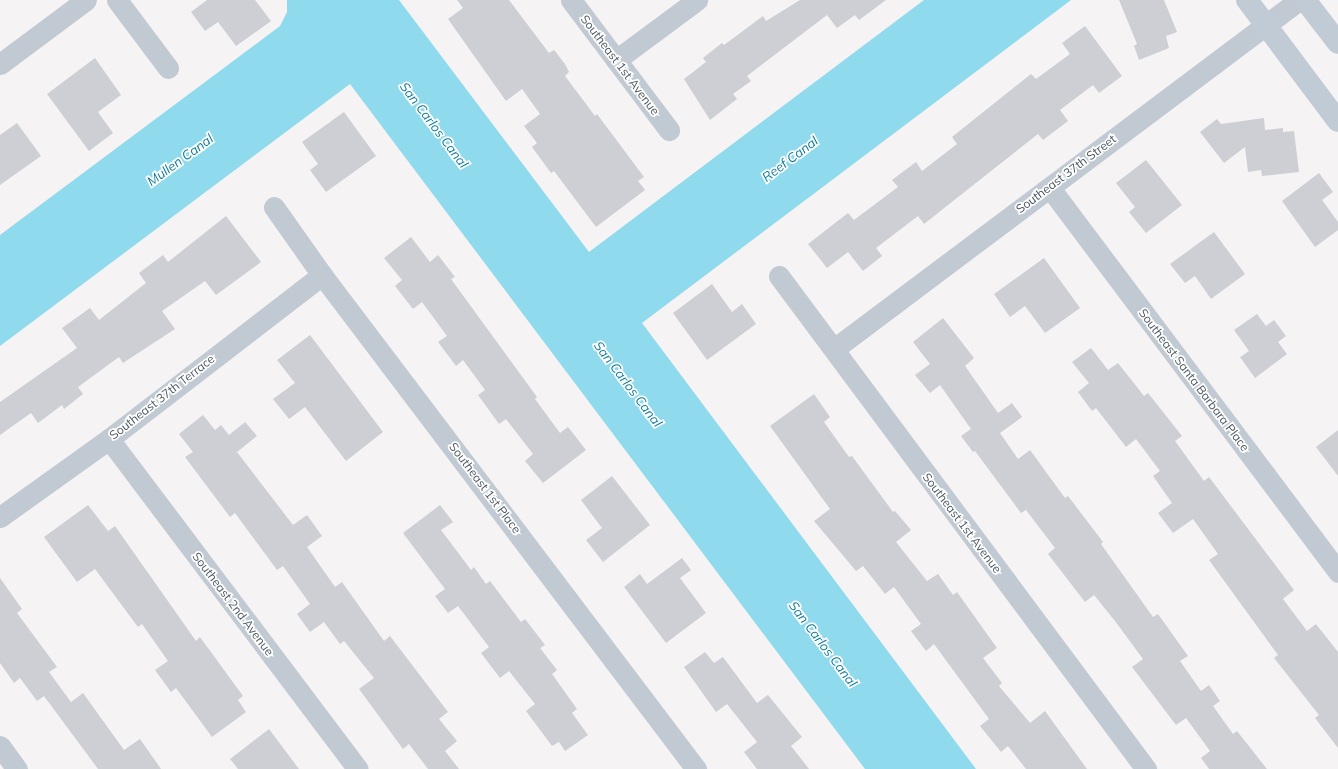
<!DOCTYPE html>
<html>
<head>
<meta charset="utf-8">
<style>
  body { margin:0 }
  #map { position:relative; width:1338px; height:769px; overflow:hidden; background:#f5f3f3; font-family:Mulish,sans-serif }
  div>[style] { position:absolute }
  .water>* { inset:0; background:#90daee }
  .building>* { inset:0; background:#cdcfd5 }
  .street>* { height:21px; margin:-10.5px; padding:0 10.5px; transform-origin:10.5px; border-radius:10.5px; background:#c1cad2 }
  .secondary>* { height:22px; margin:-11px; padding:0 11px; transform-origin:11px; border-radius:11px; background:#c1cbd6 }
  span { translate:-50% -50%; white-space:nowrap; text-align:center; line-height:1.15; -webkit-text-stroke:3.5px #fff; paint-order:stroke }
  .street-label { font-size:12px; color:#4a5661 }
  .water-label { font-size:13px; color:#0c7c9b; font-style:italic }
</style>
</head>
<body>
<div id="map">
  <div class="water">
    <div style="clip-path:polygon(287px 0,399px 0,589px 252px,924px 0,1071px 0,642px 323px,976px 769px,865px 769px,350px 84px,0 346px,0 235px,280px 26px,287px 12px)"></div>
  </div>
  <div class="building">
    <div style="clip-path:polygon(207px 0,255px 0,271px 21px,236px 46px,218px 22px,205px 31px,191px 12px)"></div>
    <div style="clip-path:polygon(457px 0,509px 0,549px 53px,554px 50px,565px 64px,569px 72px,565px 76px,595px 116px,597px 114px,644px 177px,638px 181px,645px 190px,596px 227px,554px 171px,551px 173px,532px 147px,537px 143px,524px 126px,540px 114px,522px 89px,506px 101px,448px 19px,463px 8px)"></div>
    <div style="clip-path:polygon(800px 0,886px 0,859px 20px,855px 15px,837px 28px,827px 15px,747px 76px,751px 81px,733px 94px,737px 99px,710px 120px,684px 79px,706px 62px,703px 58px,722px 43px,724px 45px,763px 16px,766px 21px)"></div>
    <div style="clip-path:polygon(1119px 0,1164px 0,1177px 32px,1166px 36px,1169px 48px,1139px 60px,1134px 46px,1137px 44px)"></div>
    <div style="clip-path:polygon(1085px 26px,1122px 76px,1099px 93px,1093px 85px,1060px 110px,1068px 121px,1043px 140px,1038px 134px,924px 224px,918px 216px,876px 248px,882px 256px,863px 271px,848px 252px,827px 268px,808px 244px,848px 213px,854px 220px,898px 187px,892px 180px,916px 162px,922px 171px,957px 144px,952px 137px,1031px 74px,1036px 79px,1070px 54px,1062px 43px)"></div>
    <div style="clip-path:polygon(95px 58px,121px 95px,98px 112px,113px 133px,89px 151px,47px 94px)"></div>
    <div style="clip-path:polygon(344px 112px,376px 156px,326px 192px,310px 170px,318px 164px,302px 142px)"></div>
    <div style="clip-path:polygon(1264px 118px,1265px 130px,1283px 128px,1283px 132px,1294px 131px,1299px 172px,1262px 176px,1261px 170px,1248px 172px,1245px 147px,1224px 163px,1200px 132px,1217px 119px,1221px 124px)"></div>
    <div style="clip-path:polygon(17px 123px,41px 156px,0 185px,0 135px)"></div>
    <div style="clip-path:polygon(1146px 160px,1182px 205px,1146px 233px,1129px 212px,1135px 207px,1116px 183px)"></div>
    <div style="clip-path:polygon(1319px 173px,1333px 192px,1322px 200px,1338px 222px,1338px 230px,1315px 247px,1282px 201px)"></div>
    <div style="clip-path:polygon(226px 216px,261px 262px,216px 295px,205px 281px,162px 311px,175px 329px,123px 363px,119px 357px,78px 387px,83px 394px,64px 409px,62px 405px,38px 423px,31px 413px,0 435px,0 402px,77px 348px,62px 328px,90px 308px,99px 320px,146px 283px,139px 273px,163px 255px,168px 262px)"></div>
    <div style="clip-path:polygon(1214px 232px,1245px 274px,1211px 299px,1195px 276px,1185px 283px,1170px 264px)"></div>
    <div style="clip-path:polygon(411px 237px,430px 262px,438px 255px,455px 277px,451px 279px,537px 397px,535px 399px,560px 433px,568px 427px,586px 450px,543px 483px,525px 461px,533px 454px,506px 419px,499px 424px,478px 395px,485px 390px,463px 360px,456px 366px,438px 342px,447px 336px,422px 302px,413px 309px,395px 286px,402px 280px,384px 258px)"></div>
    <div style="clip-path:polygon(1044px 258px,1080px 308px,1045px 333px,1025px 306px,1010px 317px,994px 294px)"></div>
    <div style="clip-path:polygon(712px 284px,732px 312px,742px 304px,756px 324px,707px 360px,673px 313px)"></div>
    <div style="clip-path:polygon(1257px 314px,1266px 326px,1274px 320px,1286px 336px,1278px 342px,1287px 354px,1255px 378px,1240px 357px,1249px 351px,1234px 330px)"></div>
    <div style="clip-path:polygon(943px 318px,974px 358px,965px 366px,998px 413px,1012px 403px,1022px 417px,1000px 433px,1018px 459px,1030px 450px,1065px 498px,1068px 496px,1103px 542px,1101px 544px,1153px 617px,1158px 614px,1188px 656px,1180px 661px,1201px 691px,1209px 685px,1220px 701px,1213px 706px,1233px 734px,1237px 731px,1267px 769px,1209px 769px,1201px 758px,1210px 751px,1186px 718px,1176px 725px,1132px 667px,1143px 659px,1115px 621px,1094px 595px,1085px 602px,1048px 554px,1055px 548px,1026px 510px,1021px 513px,975px 451px,973px 452px,961px 436px,971px 429px,940px 385px,930px 393px,915px 375px,930px 364px,913px 342px)"></div>
    <div style="clip-path:polygon(310px 335px,383px 432px,346px 461px,305px 407px,289px 419px,273px 399px,295px 383px,277px 360px)"></div>
    <div style="clip-path:polygon(1091px 348px,1108px 370px,1118px 363px,1144px 396px,1148px 393px,1182px 436px,1175px 441px,1204px 481px,1209px 477px,1294px 590px,1283px 599px,1307px 631px,1316px 624px,1338px 652px,1338px 748px,1315px 718px,1319px 715px,1274px 658px,1278px 655px,1209px 560px,1218px 554px,1193px 519px,1173px 533px,1158px 513px,1172px 503px,1153px 476px,1160px 471px,1136px 439px,1126px 447px,1096px 408px,1092px 411px,1078px 392px,1089px 383px,1072px 362px)"></div>
    <div style="clip-path:polygon(814px 394px,830px 417px,824px 422px,849px 457px,852px 456px,893px 512px,895px 511px,911px 530px,896px 542px,927px 581px,938px 574px,953px 595px,957px 592px,997px 648px,983px 658px,1002px 683px,999px 686px,1030px 723px,1045px 711px,1087px 769px,1026px 769px,1008px 746px,1001px 752px,980px 726px,989px 719px,934px 644px,926px 651px,911px 631px,921px 624px,894px 587px,885px 594px,863px 566px,856px 571px,814px 521px,830px 509px,770px 426px)"></div>
    <div style="clip-path:polygon(203px 415px,215px 430px,221px 425px,229px 435px,245px 422px,257px 436px,237px 452px,293px 525px,307px 515px,322px 536px,307px 547px,335px 587px,342px 582px,384px 641px,390px 636px,448px 712px,439px 719px,457px 741px,445px 751px,459px 769px,428px 769px,409px 744px,403px 749px,359px 689px,374px 678px,344px 641px,340px 644px,324px 622px,310px 632px,297px 614px,310px 604px,283px 566px,277px 570px,235px 513px,230px 517px,185px 457px,193px 452px,179px 434px)"></div>
    <div style="clip-path:polygon(1338px 430px,1338px 476px,1316px 447px)"></div>
    <div style="clip-path:polygon(612px 476px,650px 525px,603px 562px,586px 540px,602px 528px,581px 500px)"></div>
    <div style="clip-path:polygon(88px 505px,108px 531px,115px 526px,196px 641px,200px 637px,243px 696px,238px 700px,246px 712px,212px 737px,176px 688px,171px 692px,155px 670px,168px 661px,142px 624px,138px 627px,95px 569px,77px 582px,44px 537px)"></div>
    <div style="clip-path:polygon(440px 505px,453px 522px,441px 530px,471px 570px,474px 567px,486px 584px,490px 581px,521px 622px,525px 619px,545px 645px,540px 648px,557px 670px,552px 674px,577px 709px,572px 713px,588px 735px,565px 751px,559px 742px,552px 746px,526px 711px,535px 704px,509px 671px,500px 678px,481px 653px,489px 647px,458px 606px,448px 613px,435px 596px,445px 589px,403px 533px)"></div>
    <div style="clip-path:polygon(682px 558px,691px 570px,680px 578px,706px 613px,666px 643px,624px 587px,640px 574px,647px 584px)"></div>
    <div style="clip-path:polygon(0 578px,22px 609px,17px 613px,57px 667px,49px 672px,71px 702px,83px 693px,124px 750px,140px 739px,161px 769px,98px 769px,44px 696px,37px 701px,20px 678px,14px 683px,0 663px)"></div>
    <div style="clip-path:polygon(705px 652px,714px 663px,723px 657px,757px 703px,768px 695px,802px 737px,791px 746px,809px 769px,757px 769px,744px 752px,757px 742px,727px 704px,716px 712px,684px 667px)"></div>
    <div style="clip-path:polygon(269px 729px,299px 769px,238px 769px,230px 759px)"></div>
  </div>
  <div class="street">
    <div style="left:117px;top:0;width:85px;rotate:53.1deg"></div>
    <div style="left:571px;top:0;width:163px;rotate:53deg"></div>
    <div style="left:616px;top:60px;width:101px;rotate:-36.5deg"></div>
    <div style="left:0;top:64px;width:107px;rotate:-36.7deg"></div>
    <div style="left:1050px;top:188px;width:480px;rotate:53.1deg"></div>
    <div style="left:274px;top:207px;width:83px;rotate:54.8deg"></div>
    <div style="left:322px;top:275px;width:620px;rotate:52.87deg"></div>
    <div style="left:779px;top:276px;width:615px;rotate:53.34deg"></div>
    <div style="left:834px;top:349px;width:581px;rotate:-36.89deg"></div>
    <div style="left:109px;top:439px;width:413px;rotate:53deg"></div>
    <div style="left:0;top:517px;width:134px;rotate:-35.6deg"></div>
    <div style="left:109px;top:439px;width:269px;rotate:-37.6deg"></div>
    <div style="left:0;top:746px;width:29px;rotate:54deg"></div>
  </div>
  <div class="secondary">
    <div style="left:1247px;top:0;width:151px;rotate:53.1deg"></div>
    <div style="left:1305px;top:0;width:54px;rotate:52.5deg"></div>
  </div>
  <div class="street-label">
    <span style="left:620px;top:65px;rotate:53deg">Southeast 1st Avenue</span>
    <span style="left:1066px;top:174px;rotate:-37deg">Southeast 37th Street</span>
    <span style="left:1194px;top:380px;rotate:53deg">Southeast Santa Barbara Place</span>
    <span style="left:162px;top:397px;rotate:-38deg">Southeast 37th Terrace</span>
    <span style="left:485px;top:488px;rotate:53deg">Southeast 1st Place</span>
    <span style="left:962px;top:523px;rotate:53deg">Southeast 1st Avenue</span>
    <span style="left:233px;top:604px;rotate:53deg">Southeast 2nd Avenue</span>
  </div>
  <div class="water-label">
    <span style="left:434px;top:125px;rotate:53deg">San Carlos Canal</span>
    <span style="left:790px;top:159px;rotate:-37deg">Reef Canal</span>
    <span style="left:180px;top:160px;rotate:-36deg">Mullen Canal</span>
    <span style="left:628px;top:384px;rotate:53deg">San Carlos Canal</span>
    <span style="left:823px;top:644px;rotate:53deg">San Carlos Canal</span>
  </div>
</div>
</body>
</html>
